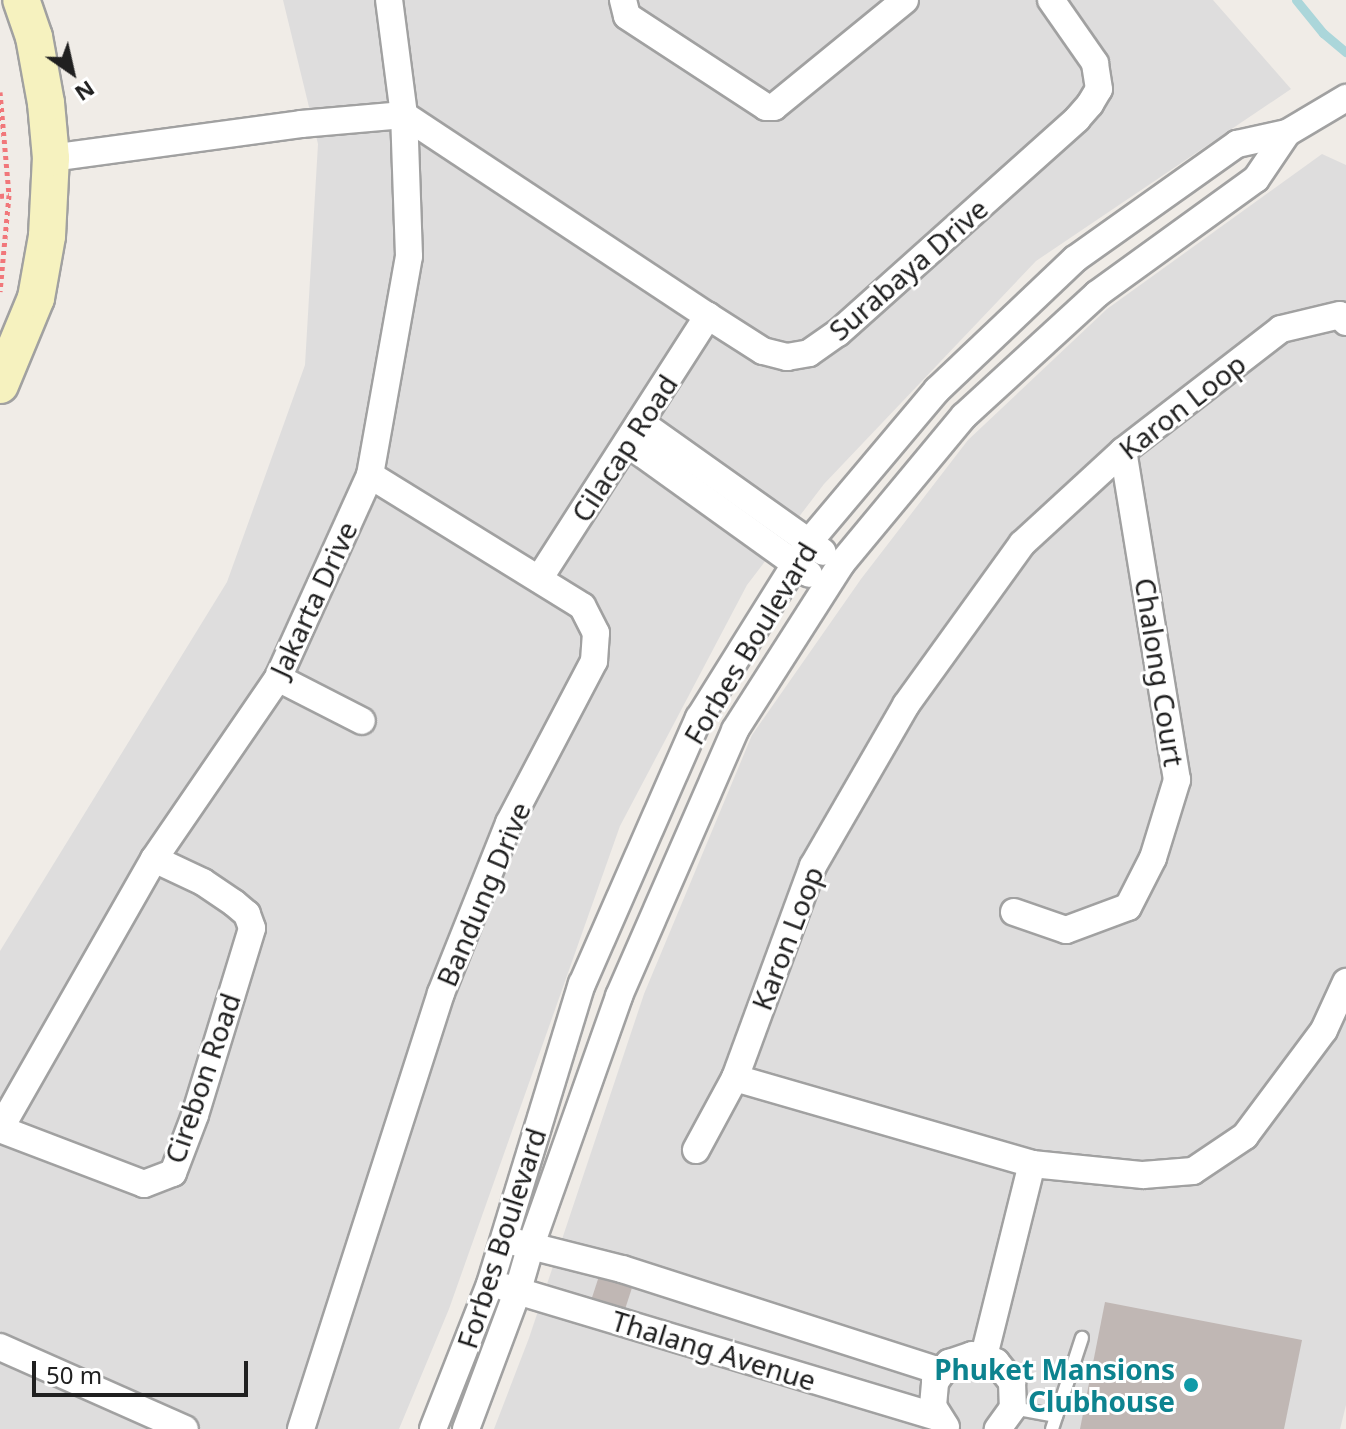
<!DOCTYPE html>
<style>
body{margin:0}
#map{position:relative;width:1346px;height:1429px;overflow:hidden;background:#f0ece7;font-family:"Noto Sans",sans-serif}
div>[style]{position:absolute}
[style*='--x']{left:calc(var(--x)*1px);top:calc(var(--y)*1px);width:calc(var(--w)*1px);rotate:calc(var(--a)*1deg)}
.residential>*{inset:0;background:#dedddd}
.stream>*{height:9px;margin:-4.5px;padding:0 4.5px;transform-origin:4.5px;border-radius:4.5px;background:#abd6da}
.building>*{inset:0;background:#c0b7b4;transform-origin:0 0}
.path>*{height:5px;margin-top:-2.5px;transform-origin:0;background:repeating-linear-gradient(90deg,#f1777a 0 4px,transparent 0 8px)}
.roads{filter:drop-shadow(2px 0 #a1a1a1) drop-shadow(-2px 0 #a1a1a1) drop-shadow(0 2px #a1a1a1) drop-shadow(0 -2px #a1a1a1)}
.service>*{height:12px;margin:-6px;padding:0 6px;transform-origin:6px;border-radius:6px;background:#fff}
.minor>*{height:26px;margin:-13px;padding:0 13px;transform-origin:13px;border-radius:13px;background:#fff}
.secondary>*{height:36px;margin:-18px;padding:0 18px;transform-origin:18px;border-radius:18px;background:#f6f2bf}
.dots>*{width:22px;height:22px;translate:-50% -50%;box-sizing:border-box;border:4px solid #fff;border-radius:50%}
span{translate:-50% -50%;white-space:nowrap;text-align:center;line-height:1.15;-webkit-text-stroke:6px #fff;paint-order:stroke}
.street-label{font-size:28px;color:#202020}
.culture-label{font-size:28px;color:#0d838f;font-weight:700}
.right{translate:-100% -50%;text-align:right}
.north{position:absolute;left:32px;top:32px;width:80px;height:80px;-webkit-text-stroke:6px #fff;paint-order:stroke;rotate:146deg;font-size:22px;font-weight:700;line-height:32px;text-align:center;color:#202020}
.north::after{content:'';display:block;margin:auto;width:28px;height:36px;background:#202020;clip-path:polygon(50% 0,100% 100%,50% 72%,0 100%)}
.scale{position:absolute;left:32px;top:1361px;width:216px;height:36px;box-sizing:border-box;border:4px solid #202020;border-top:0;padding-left:10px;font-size:24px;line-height:28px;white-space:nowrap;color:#202020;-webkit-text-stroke:6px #fff;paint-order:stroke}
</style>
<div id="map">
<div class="residential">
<i style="clip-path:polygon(283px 0,1213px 0,1291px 89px,1036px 261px,824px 484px,747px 585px,620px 826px,449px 1309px,399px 1429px,0 1429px,0 951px,227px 582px,305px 365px,318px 144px)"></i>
<i style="clip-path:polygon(1322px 154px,1346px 165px,1346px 1405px,1340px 1429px,494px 1429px,529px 1338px,644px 994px,752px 735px,861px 579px,968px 440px,1107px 309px)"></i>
</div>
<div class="stream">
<i style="--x:1296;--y:0;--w:43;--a:50.7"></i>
<i style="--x:1323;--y:33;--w:30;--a:40"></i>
</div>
<div class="building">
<i style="left:600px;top:1273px;width:35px;height:31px;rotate:18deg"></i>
<i style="clip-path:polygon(1105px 1302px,1302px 1340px,1284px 1429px,1080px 1429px)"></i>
</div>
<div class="path">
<i style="--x:0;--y:92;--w:103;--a:85"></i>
<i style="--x:9;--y:195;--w:97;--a:95.3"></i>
<i style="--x:0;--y:196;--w:9;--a:-6"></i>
</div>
<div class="roads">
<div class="service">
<i style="--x:1013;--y:1408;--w:44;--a:10.5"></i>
<i style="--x:1052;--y:1429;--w:96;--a:-71.8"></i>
</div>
<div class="minor">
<i style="--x:623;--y:0;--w:16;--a:76"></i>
<i style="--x:627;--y:16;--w:166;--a:33.2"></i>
<i style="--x:766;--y:107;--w:8;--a:0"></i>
<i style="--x:774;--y:107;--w:169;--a:-39.2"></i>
<i style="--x:51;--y:158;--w:252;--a:-7.7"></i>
<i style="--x:301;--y:124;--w:103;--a:-5"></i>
<i style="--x:404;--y:115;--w:364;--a:33.5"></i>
<i style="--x:708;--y:316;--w:65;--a:32.5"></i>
<i style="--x:763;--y:351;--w:25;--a:14"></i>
<i style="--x:787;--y:357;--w:22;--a:-10"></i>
<i style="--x:809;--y:353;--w:35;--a:-35"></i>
<i style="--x:838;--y:333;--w:321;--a:-41.8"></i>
<i style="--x:1077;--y:119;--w:20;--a:-49"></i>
<i style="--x:1090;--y:104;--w:17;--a:-59"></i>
<i style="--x:1099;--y:89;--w:26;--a:-99"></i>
<i style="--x:1095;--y:63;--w:77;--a:-124.9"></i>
<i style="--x:1346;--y:322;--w:9;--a:-131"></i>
<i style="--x:1340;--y:315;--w:61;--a:166.7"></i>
<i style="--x:1281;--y:329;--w:200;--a:142.3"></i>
<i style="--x:1123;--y:451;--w:137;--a:137.4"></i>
<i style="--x:1022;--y:544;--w:198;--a:125.8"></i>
<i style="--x:906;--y:705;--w:186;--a:120"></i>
<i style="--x:813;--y:866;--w:226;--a:110.2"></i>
<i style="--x:735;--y:1078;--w:309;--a:16.1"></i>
<i style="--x:1032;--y:1164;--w:112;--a:5.7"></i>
<i style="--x:1143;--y:1175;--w:50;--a:-4.6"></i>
<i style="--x:1193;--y:1171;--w:63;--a:-33.9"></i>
<i style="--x:1245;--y:1136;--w:132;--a:-53.3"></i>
<i style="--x:1324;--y:1030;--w:53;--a:-65.4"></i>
<i style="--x:640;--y:422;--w:224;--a:35.4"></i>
<i style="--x:627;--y:443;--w:224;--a:35.7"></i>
<i style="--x:539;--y:579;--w:313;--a:-57.3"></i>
<i style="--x:278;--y:678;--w:94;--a:27.1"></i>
<i style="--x:1014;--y:912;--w:55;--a:19.1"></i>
<i style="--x:1066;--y:930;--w:66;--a:-20.4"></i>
<i style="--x:1128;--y:907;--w:55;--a:-63"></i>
<i style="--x:1153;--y:858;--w:82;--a:-72.9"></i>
<i style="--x:1177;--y:780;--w:333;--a:-99.3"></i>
<i style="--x:0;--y:1129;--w:311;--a:-60.3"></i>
<i style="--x:154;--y:859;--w:219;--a:-55.6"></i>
<i style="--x:278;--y:678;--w:223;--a:-65.6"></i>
<i style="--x:370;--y:475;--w:222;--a:-79.9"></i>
<i style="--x:409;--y:256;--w:141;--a:-92"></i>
<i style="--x:404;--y:115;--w:116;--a:-97.4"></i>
<i style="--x:0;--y:1129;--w:154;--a:20.9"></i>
<i style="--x:144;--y:1184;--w:31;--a:-21"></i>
<i style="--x:173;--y:1173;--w:62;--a:-69.2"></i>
<i style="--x:195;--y:1115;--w:195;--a:-73"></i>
<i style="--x:252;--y:928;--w:15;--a:-110"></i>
<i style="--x:247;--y:914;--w:17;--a:-140"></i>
<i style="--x:234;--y:903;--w:37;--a:-146"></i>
<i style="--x:203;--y:882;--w:54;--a:-154.9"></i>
<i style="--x:696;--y:1150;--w:82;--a:-61.6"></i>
<i style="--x:515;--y:1242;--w:110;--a:14.2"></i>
<i style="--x:622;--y:1269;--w:334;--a:17.8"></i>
<i style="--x:504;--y:1287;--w:453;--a:16.7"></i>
<i style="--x:0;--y:1347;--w:202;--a:23.9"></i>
<i style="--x:984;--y:1356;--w:198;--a:-76"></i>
<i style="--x:946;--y:1427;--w:25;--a:-122"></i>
<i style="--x:933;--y:1406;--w:24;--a:-85"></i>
<i style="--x:935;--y:1382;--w:24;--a:-54"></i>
<i style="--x:949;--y:1363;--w:24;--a:-19"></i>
<i style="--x:972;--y:1355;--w:25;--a:16"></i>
<i style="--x:996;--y:1362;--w:26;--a:51"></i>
<i style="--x:1012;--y:1382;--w:26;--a:88"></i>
<i style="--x:1013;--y:1408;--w:26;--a:126"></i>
<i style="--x:301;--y:1429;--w:458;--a:-72.2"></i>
<i style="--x:441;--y:993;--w:183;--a:-68.2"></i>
<i style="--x:509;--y:823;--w:183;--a:-62.3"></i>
<i style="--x:594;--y:661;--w:28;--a:-86"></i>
<i style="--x:596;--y:633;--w:30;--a:-117"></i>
<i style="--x:582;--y:606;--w:249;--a:-148.3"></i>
<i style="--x:433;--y:1429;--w:156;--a:-68.5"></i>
<i style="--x:490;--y:1284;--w:314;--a:-73"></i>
<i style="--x:582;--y:984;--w:291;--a:-66.3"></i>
<i style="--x:699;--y:718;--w:208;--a:-58"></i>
<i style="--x:809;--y:542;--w:199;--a:-49.9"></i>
<i style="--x:937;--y:390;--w:190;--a:-43.5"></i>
<i style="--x:1075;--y:259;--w:199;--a:-35.4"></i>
<i style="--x:1237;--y:144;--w:51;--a:-12.4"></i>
<i style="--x:1287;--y:133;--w:69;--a:-30.7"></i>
<i style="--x:466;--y:1429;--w:148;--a:-69.5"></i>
<i style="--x:518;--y:1290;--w:47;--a:-73.9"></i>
<i style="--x:531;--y:1245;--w:264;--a:-70.5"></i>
<i style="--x:619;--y:996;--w:290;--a:-66.4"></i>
<i style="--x:735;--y:730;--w:197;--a:-57.4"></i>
<i style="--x:841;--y:564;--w:192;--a:-50.3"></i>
<i style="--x:964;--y:416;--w:180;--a:-42.5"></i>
<i style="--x:1097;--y:294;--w:196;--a:-35.9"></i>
<i style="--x:1256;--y:179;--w:55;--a:-56"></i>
</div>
<div class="secondary">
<i style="--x:0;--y:385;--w:94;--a:-67.5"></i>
<i style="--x:36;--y:298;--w:63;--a:-79.9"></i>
<i style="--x:47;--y:236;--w:78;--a:-87.1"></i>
<i style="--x:51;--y:158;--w:55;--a:-95.2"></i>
<i style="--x:46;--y:103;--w:67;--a:-100.3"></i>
<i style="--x:34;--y:37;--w:39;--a:-109"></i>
</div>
</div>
<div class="dots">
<i style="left:1191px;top:1385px;background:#0f9aa8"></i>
</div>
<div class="street-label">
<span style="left:908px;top:269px;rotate:-41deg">Surabaya Drive</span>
<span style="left:1182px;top:406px;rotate:-38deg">Karon Loop</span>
<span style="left:624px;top:448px;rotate:-57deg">Cilacap Road</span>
<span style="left:313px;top:599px;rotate:-65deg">Jakarta Drive</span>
<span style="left:750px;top:643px;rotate:-59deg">Forbes Boulevard</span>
<span style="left:1160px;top:672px;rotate:81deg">Chalong Court</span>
<span style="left:483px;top:894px;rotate:-67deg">Bandung Drive</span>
<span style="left:787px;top:938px;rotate:-69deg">Karon Loop</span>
<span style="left:202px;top:1078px;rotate:-71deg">Cirebon Road</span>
<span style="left:501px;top:1238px;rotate:-72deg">Forbes Boulevard</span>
<span style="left:714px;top:1350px;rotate:17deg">Thalang Avenue</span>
</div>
<div class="culture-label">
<span class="right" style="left:1175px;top:1385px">Phuket Mansions<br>Clubhouse</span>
</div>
<div class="north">N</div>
<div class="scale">50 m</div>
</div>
